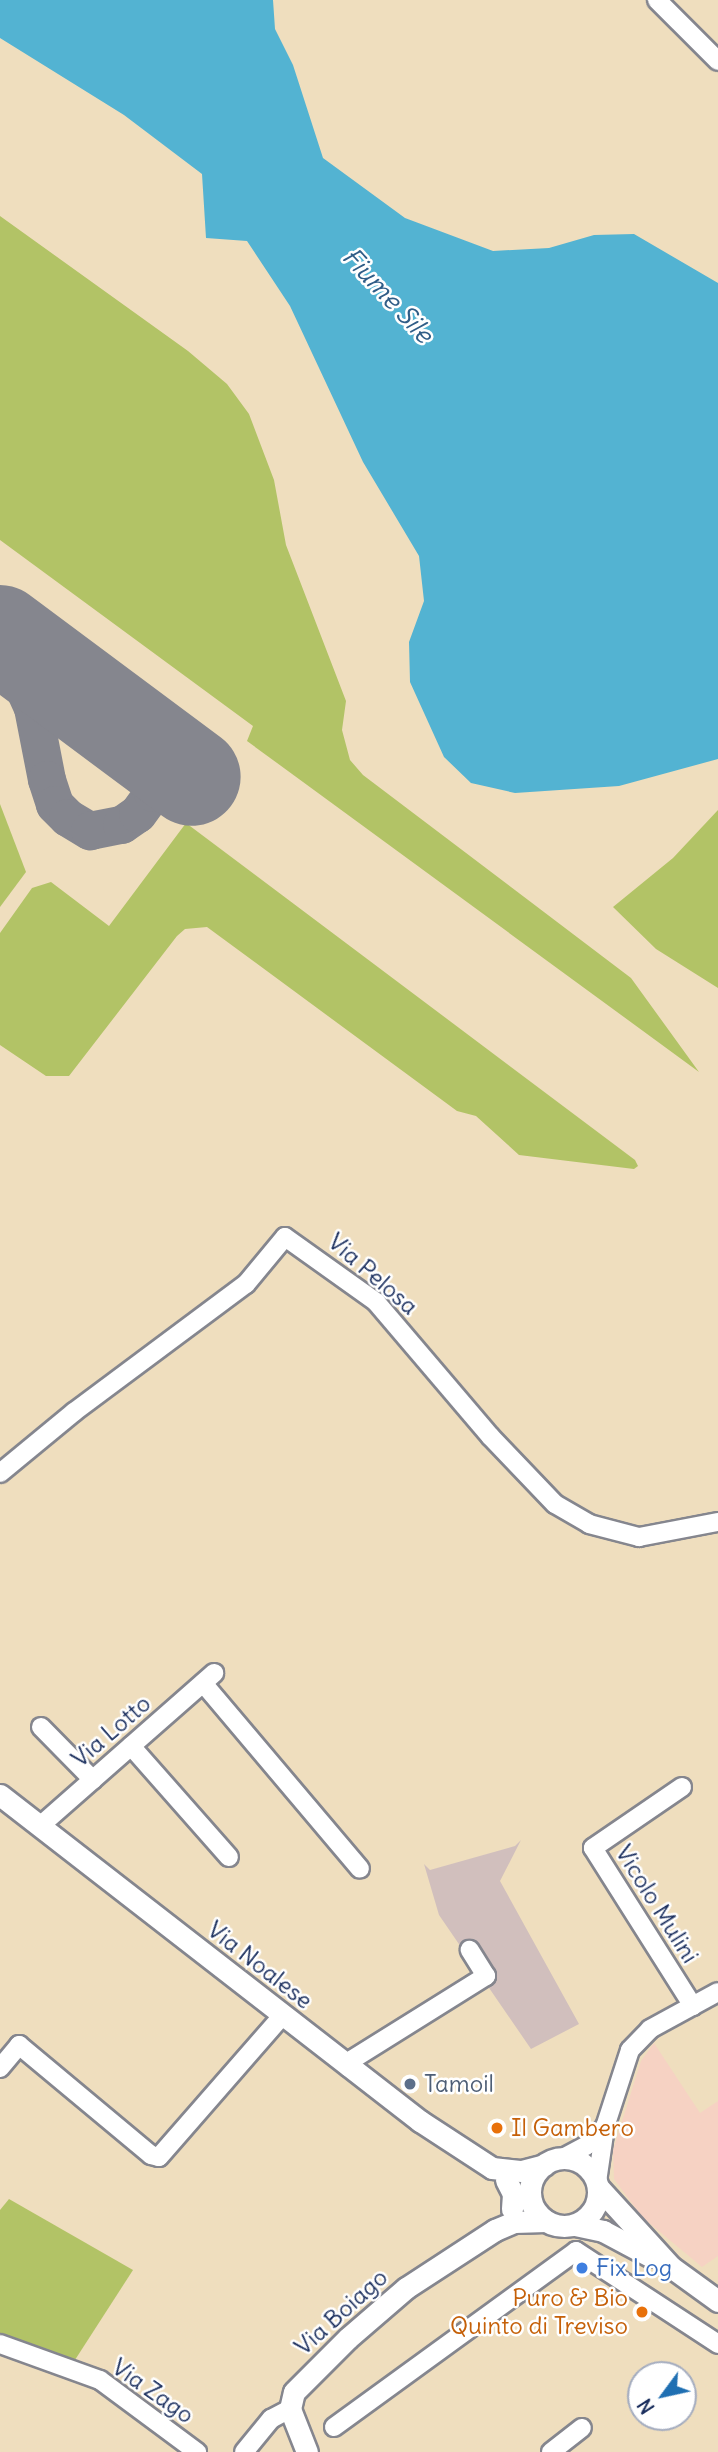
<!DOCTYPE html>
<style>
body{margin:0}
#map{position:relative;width:718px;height:2452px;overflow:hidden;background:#efdebe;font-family:Delius,sans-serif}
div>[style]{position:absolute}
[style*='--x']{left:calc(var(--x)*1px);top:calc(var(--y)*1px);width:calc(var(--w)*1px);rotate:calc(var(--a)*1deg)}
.built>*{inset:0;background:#f6d2c3}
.industrial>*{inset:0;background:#d1bfbd}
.green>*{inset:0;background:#b2c366}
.water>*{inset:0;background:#53b3d2}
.taxiway>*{height:38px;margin:-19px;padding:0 19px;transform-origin:19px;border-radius:19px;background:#85868e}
.runway>*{height:98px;margin:-49px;padding:0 49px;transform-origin:49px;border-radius:49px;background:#85868e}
.roads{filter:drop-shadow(2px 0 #85868e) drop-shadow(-2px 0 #85868e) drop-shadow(0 2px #85868e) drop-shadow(0 -2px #85868e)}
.minor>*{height:18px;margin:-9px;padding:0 9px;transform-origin:9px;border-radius:9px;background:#fff}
.major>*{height:21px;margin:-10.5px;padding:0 10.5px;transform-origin:10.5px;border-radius:10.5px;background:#fff}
.major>.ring{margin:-10.5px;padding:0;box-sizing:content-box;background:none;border:21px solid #fff;border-radius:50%}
.dots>*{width:19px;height:19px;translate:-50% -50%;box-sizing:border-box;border:4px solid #fff;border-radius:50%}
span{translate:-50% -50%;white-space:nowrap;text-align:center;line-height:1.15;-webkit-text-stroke:5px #fff;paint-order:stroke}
.street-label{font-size:24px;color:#1b2f5e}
.service-label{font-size:24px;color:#4e5e75}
.left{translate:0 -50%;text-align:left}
.food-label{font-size:24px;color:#c56008}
.right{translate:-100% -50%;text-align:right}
.shop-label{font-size:24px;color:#366cbe}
.water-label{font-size:26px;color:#2f5d87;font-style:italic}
.north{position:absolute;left:627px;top:2361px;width:70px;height:70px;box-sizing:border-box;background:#fff;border:2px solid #a4acbf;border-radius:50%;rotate:237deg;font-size:19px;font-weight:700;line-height:28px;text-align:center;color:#1b2f5e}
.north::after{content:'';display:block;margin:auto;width:24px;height:32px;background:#1f6fb2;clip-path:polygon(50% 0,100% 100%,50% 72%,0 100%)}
</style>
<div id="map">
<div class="built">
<i style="clip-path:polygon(654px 2043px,700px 2113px,718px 2101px,718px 2256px,702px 2267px,642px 2217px,614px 2179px,613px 2150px,641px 2061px)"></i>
</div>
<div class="industrial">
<i style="clip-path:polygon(521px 1840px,500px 1881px,579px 2024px,531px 2049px,439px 1915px,424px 1864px,430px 1870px,515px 1846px)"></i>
</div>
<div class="green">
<i style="clip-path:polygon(0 216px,188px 351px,227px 384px,249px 414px,274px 480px,286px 545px,346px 701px,342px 730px,350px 760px,363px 775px,631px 978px,699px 1072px,247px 741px,253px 726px,0 540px)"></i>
<i style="clip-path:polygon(0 804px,26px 872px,0 907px)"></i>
<i style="clip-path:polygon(718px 810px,718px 988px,656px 949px,613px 907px,673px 858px)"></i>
<i style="clip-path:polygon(186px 823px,635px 1160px,638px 1166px,634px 1169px,519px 1155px,476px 1116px,457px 1111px,207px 927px,185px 929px,177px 936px,69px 1076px,46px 1076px,0 1045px,0 933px,32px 888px,51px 882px,109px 926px)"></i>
<i style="clip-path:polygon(9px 2199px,133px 2270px,73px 2363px,0 2337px,0 2210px)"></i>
</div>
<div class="water">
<i style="clip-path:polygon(0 0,273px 0,275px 29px,293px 65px,323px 158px,405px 218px,493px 251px,549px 248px,594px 235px,634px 234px,718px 283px,718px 759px,619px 786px,515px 793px,471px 783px,444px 757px,410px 682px,409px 642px,424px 601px,419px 556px,363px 462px,290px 306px,247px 241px,206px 238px,202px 174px,124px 115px,0 38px)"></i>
</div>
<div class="taxiway">
<i style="--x:0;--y:649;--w:22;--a:51"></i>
<i style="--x:14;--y:666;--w:46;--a:65.7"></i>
<i style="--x:33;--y:708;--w:73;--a:79"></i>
<i style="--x:47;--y:780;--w:26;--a:72"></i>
<i style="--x:55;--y:805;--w:18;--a:45"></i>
<i style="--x:68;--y:818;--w:26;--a:31"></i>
<i style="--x:90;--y:831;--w:33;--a:-11"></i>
<i style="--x:122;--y:825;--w:19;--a:-35"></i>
<i style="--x:138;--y:814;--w:26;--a:-54"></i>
<i style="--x:153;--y:793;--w:38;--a:-93"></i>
<i style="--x:151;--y:755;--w:24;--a:-126"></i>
</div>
<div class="runway">
<i style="--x:0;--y:634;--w:239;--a:36.7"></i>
</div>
<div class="roads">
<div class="minor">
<i style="--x:657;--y:0;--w:86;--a:45"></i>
<i style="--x:0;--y:1473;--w:96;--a:-39.5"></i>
<i style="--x:74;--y:1412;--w:214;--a:-36.7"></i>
<i style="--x:246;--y:1284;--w:61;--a:-50.3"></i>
<i style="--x:285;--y:1237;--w:112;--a:35.5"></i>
<i style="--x:376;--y:1302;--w:176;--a:49.6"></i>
<i style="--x:490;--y:1436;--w:94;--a:46.3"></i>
<i style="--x:555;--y:1504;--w:39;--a:30"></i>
<i style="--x:589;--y:1524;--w:52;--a:14.6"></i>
<i style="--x:639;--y:1537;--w:80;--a:-10.8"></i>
<i style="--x:203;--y:1683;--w:243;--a:49.8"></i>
<i style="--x:41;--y:1727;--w:74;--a:45.5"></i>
<i style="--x:131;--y:1746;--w:148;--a:48.6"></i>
<i style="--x:682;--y:1787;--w:108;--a:145.6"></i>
<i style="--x:593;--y:1848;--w:187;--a:57.7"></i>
<i style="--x:40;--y:1826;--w:232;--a:-41.3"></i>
<i style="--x:348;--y:2067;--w:9;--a:-58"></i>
<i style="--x:353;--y:2059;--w:157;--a:-32"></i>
<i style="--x:486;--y:1976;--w:31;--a:-122"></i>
<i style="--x:0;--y:2068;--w:30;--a:-50"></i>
<i style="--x:19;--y:2045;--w:172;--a:39.8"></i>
<i style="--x:151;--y:2155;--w:8;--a:14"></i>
<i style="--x:159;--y:2157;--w:187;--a:-48.9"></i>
<i style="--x:563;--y:2158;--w:26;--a:-28"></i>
<i style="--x:586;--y:2146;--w:27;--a:-45"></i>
<i style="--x:597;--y:2182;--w:56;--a:-81.7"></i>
<i style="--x:605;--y:2127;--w:81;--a:-72"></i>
<i style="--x:630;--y:2050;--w:29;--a:-46"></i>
<i style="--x:650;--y:2029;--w:77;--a:-28.6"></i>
<i style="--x:0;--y:2344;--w:106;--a:19.8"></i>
<i style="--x:100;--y:2380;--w:121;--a:36.6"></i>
<i style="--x:334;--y:2427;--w:299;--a:-36"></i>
<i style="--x:576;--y:2251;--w:170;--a:33.2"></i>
<i style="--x:244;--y:2452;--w:43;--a:-50.7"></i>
<i style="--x:271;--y:2419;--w:21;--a:-28"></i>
<i style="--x:551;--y:2452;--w:39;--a:-38"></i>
</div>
<div class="major">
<i style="--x:0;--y:1795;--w:532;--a:37.82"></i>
<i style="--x:420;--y:2121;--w:86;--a:33.1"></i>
<i style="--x:492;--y:2168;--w:30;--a:6"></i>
<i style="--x:522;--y:2171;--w:23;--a:-15"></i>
<i class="ring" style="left:530px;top:2158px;width:47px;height:47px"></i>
<i style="--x:506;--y:2180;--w:16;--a:63"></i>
<i style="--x:513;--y:2194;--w:15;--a:94"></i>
<i style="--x:598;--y:2187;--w:108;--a:47.6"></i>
<i style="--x:671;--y:2267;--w:58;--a:35.9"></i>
<i style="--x:575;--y:2225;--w:29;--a:12"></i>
<i style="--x:603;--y:2231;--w:53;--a:28"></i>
<i style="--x:307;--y:2452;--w:46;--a:-111.6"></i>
<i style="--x:290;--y:2409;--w:17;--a:-77"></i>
<i style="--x:294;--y:2392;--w:76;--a:-45"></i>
<i style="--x:348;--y:2338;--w:77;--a:-40.8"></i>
<i style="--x:406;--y:2288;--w:106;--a:-33.1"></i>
<i style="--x:495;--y:2230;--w:21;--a:-23"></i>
<i style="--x:514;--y:2222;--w:32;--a:-2"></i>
</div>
</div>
<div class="dots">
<i style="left:410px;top:2084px;background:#5c6f8a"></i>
<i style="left:497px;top:2128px;background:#e8710a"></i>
<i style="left:582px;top:2268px;background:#3f7fe0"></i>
<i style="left:642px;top:2312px;background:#e8710a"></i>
</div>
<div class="street-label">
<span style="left:373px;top:1274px;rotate:41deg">Via Pelosa</span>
<span style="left:111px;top:1731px;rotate:-41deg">Via Lotto</span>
<span style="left:657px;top:1904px;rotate:58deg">Vicolo Mulini</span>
<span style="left:260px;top:1965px;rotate:38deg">Via Noalese</span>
<span style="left:341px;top:2312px;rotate:-42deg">Via Boiago</span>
<span style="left:153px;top:2391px;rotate:35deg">Via Zago</span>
</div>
<div class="service-label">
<span class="left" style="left:424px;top:2084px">Tamoil</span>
</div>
<div class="food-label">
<span class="left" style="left:511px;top:2128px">Il Gambero</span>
<span class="right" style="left:628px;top:2312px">Puro &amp; Bio<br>Quinto di Treviso</span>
</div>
<div class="shop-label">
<span class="left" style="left:596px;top:2268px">Fix Log</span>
</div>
<div class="water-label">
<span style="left:388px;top:295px;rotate:47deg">Fiume Sile</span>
</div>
<div class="north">N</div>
</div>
